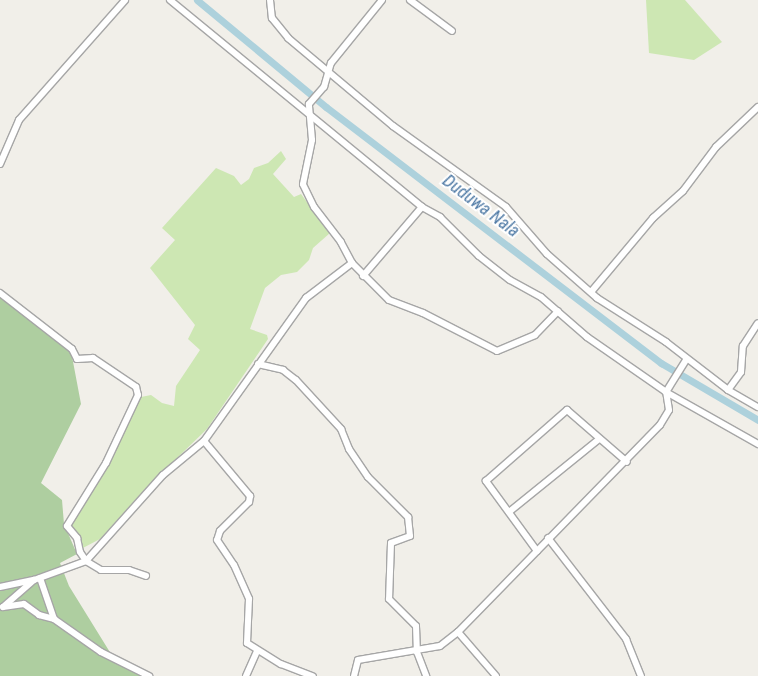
<!DOCTYPE html>
<style>
body{margin:0}
#map{position:relative;width:758px;height:676px;overflow:hidden;background:#f1efe9;font-family:"Roboto Condensed",sans-serif}
div>[style]{position:absolute}
[style*='--x']{left:calc(var(--x)*1px);top:calc(var(--y)*1px);width:calc(var(--w)*1px);rotate:calc(var(--a)*1deg)}
.grass>*{inset:0;background:#cde7b3}
.forest>*{inset:0;background:#aecea0}
.canal>*{height:7px;margin:-3.5px;padding:0 3.5px;transform-origin:3.5px;border-radius:3.5px;background:#add1dc}
.roads{filter:drop-shadow(1px 0 #a6a6a6) drop-shadow(-1px 0 #a6a6a6) drop-shadow(0 1px #a6a6a6) drop-shadow(0 -1px #a6a6a6)}
.street>*{height:6px;margin:-3px;padding:0 3px;transform-origin:3px;border-radius:3px;background:#fff}
span{translate:-50% -50%;white-space:nowrap;text-align:center;line-height:1.15;-webkit-text-stroke:4px #fff;paint-order:stroke}
.water-label{font-size:18px;color:#4f7aa5;font-style:italic}
</style>
<div id="map">
<div class="grass">
<i style="clip-path:polygon(646px 0,685px 0,722px 42px,694px 60px,649px 53px)"></i>
<i style="clip-path:polygon(281px 151px,286px 159px,273px 174px,294px 197px,301px 194px,330px 233px,313px 248px,309px 260px,297px 272px,281px 275px,265px 288px,250px 329px,267px 335px,268px 339px,207px 429px,146px 488px,100px 539px,81px 549px,71px 526px,102px 476px,141px 397px,151px 395px,162px 403px,174px 406px,176px 386px,200px 350px,188px 339px,195px 325px,150px 268px,175px 240px,162px 228px,216px 168px,234px 176px,241px 185px,249px 179px,254px 168px,268px 163px)"></i>
</div>
<div class="forest">
<i style="clip-path:polygon(0 296px,71px 351px,81px 404px,41px 483px,62px 500px,64px 524px,77px 554px,60px 563px,69px 586px,116px 662px,141px 676px,0 676px)"></i>
</div>
<div class="canal">
<i style="--x:197;--y:0;--w:168;--a:39.7"></i>
<i style="--x:326;--y:107;--w:422;--a:37.4"></i>
<i style="--x:661;--y:363;--w:113;--a:30.4"></i>
</div>
<div class="roads">
<div class="street">
<i style="--x:170;--y:0;--w:326;--a:39.4"></i>
<i style="--x:422;--y:207;--w:21;--a:29"></i>
<i style="--x:440;--y:217;--w:55;--a:45"></i>
<i style="--x:479;--y:256;--w:39;--a:38"></i>
<i style="--x:510;--y:280;--w:35;--a:29"></i>
<i style="--x:541;--y:297;--w:61;--a:41"></i>
<i style="--x:587;--y:337;--w:96;--a:34.8"></i>
<i style="--x:666;--y:392;--w:106;--a:29.5"></i>
<i style="--x:270;--y:0;--w:18;--a:84"></i>
<i style="--x:272;--y:18;--w:26;--a:51"></i>
<i style="--x:288;--y:38;--w:137;--a:40"></i>
<i style="--x:393;--y:126;--w:139;--a:35.6"></i>
<i style="--x:506;--y:207;--w:62;--a:48.9"></i>
<i style="--x:547;--y:254;--w:67;--a:41.3"></i>
<i style="--x:597;--y:298;--w:82;--a:32.5"></i>
<i style="--x:666;--y:342;--w:78;--a:37.7"></i>
<i style="--x:728;--y:390;--w:34;--a:30"></i>
<i style="--x:410;--y:0;--w:52;--a:36.4"></i>
<i style="--x:0;--y:164;--w:48;--a:-66.6"></i>
<i style="--x:19;--y:120;--w:160;--a:-48.5"></i>
<i style="--x:352;--y:263;--w:52;--a:45"></i>
<i style="--x:389;--y:300;--w:36;--a:21"></i>
<i style="--x:423;--y:313;--w:83;--a:27.2"></i>
<i style="--x:497;--y:351;--w:41;--a:-22.8"></i>
<i style="--x:535;--y:335;--w:33;--a:-46"></i>
<i style="--x:363;--y:276;--w:91;--a:-49.5"></i>
<i style="--x:591;--y:292;--w:97;--a:-50"></i>
<i style="--x:653;--y:218;--w:40;--a:-42"></i>
<i style="--x:683;--y:191;--w:55;--a:-53.1"></i>
<i style="--x:716;--y:147;--w:58;--a:-43.6"></i>
<i style="--x:0;--y:293;--w:91;--a:37.9"></i>
<i style="--x:72;--y:349;--w:11;--a:63"></i>
<i style="--x:77;--y:359;--w:16;--a:-4"></i>
<i style="--x:93;--y:358;--w:52;--a:34"></i>
<i style="--x:136;--y:387;--w:8;--a:76"></i>
<i style="--x:138;--y:395;--w:75;--a:115.2"></i>
<i style="--x:106;--y:463;--w:74;--a:121.8"></i>
<i style="--x:67;--y:526;--w:16;--a:50"></i>
<i style="--x:77;--y:538;--w:14;--a:78"></i>
<i style="--x:80;--y:552;--w:11;--a:56"></i>
<i style="--x:86;--y:561;--w:17;--a:31"></i>
<i style="--x:101;--y:570;--w:28;--a:0"></i>
<i style="--x:129;--y:570;--w:18;--a:19"></i>
<i style="--x:258;--y:364;--w:26;--a:13"></i>
<i style="--x:283;--y:370;--w:16;--a:38"></i>
<i style="--x:296;--y:380;--w:67;--a:47.4"></i>
<i style="--x:341;--y:429;--w:22;--a:68"></i>
<i style="--x:349;--y:449;--w:34;--a:56"></i>
<i style="--x:368;--y:477;--w:57;--a:45"></i>
<i style="--x:408;--y:517;--w:19;--a:84"></i>
<i style="--x:410;--y:536;--w:20;--a:160"></i>
<i style="--x:391;--y:543;--w:56;--a:92"></i>
<i style="--x:389;--y:599;--w:38;--a:45"></i>
<i style="--x:416;--y:626;--w:26;--a:88"></i>
<i style="--x:417;--y:652;--w:26;--a:69"></i>
<i style="--x:728;--y:390;--w:22;--a:-54"></i>
<i style="--x:741;--y:372;--w:26;--a:-86"></i>
<i style="--x:743;--y:346;--w:27;--a:-57"></i>
<i style="--x:204;--y:441;--w:72;--a:50.1"></i>
<i style="--x:250;--y:496;--w:6;--a:99"></i>
<i style="--x:249;--y:502;--w:41;--a:135"></i>
<i style="--x:220;--y:531;--w:9;--a:108"></i>
<i style="--x:217;--y:540;--w:30;--a:56"></i>
<i style="--x:234;--y:565;--w:37;--a:66"></i>
<i style="--x:249;--y:599;--w:44;--a:92.6"></i>
<i style="--x:247;--y:643;--w:40;--a:32"></i>
<i style="--x:281;--y:664;--w:34;--a:21"></i>
<i style="--x:509;--y:512;--w:116;--a:-39"></i>
<i style="--x:548;--y:538;--w:128;--a:52.3"></i>
<i style="--x:626;--y:639;--w:40;--a:68"></i>
<i style="--x:537;--y:551;--w:87;--a:-126.1"></i>
<i style="--x:486;--y:481;--w:108;--a:-41.2"></i>
<i style="--x:567;--y:410;--w:79;--a:40.9"></i>
<i style="--x:40;--y:578;--w:43;--a:71.1"></i>
<i style="--x:54;--y:619;--w:57;--a:35.1"></i>
<i style="--x:101;--y:652;--w:54;--a:26.6"></i>
<i style="--x:0;--y:587;--w:35;--a:-12"></i>
<i style="--x:34;--y:580;--w:55;--a:-20.1"></i>
<i style="--x:86;--y:561;--w:115;--a:-48.2"></i>
<i style="--x:163;--y:475;--w:53;--a:-39.7"></i>
<i style="--x:204;--y:441;--w:176;--a:-54.5"></i>
<i style="--x:306;--y:298;--w:58;--a:-37.3"></i>
<i style="--x:352;--y:263;--w:24;--a:-118"></i>
<i style="--x:341;--y:242;--w:44;--a:-127.6"></i>
<i style="--x:314;--y:207;--w:25;--a:-116"></i>
<i style="--x:303;--y:184;--w:45;--a:-78.4"></i>
<i style="--x:312;--y:140;--w:36;--a:-95"></i>
<i style="--x:309;--y:104;--w:23;--a:-49"></i>
<i style="--x:324;--y:87;--w:25;--a:-74"></i>
<i style="--x:331;--y:63;--w:81;--a:-51"></i>
<i style="--x:3;--y:607;--w:21;--a:-8"></i>
<i style="--x:24;--y:604;--w:19;--a:36"></i>
<i style="--x:39;--y:615;--w:16;--a:15"></i>
<i style="--x:3;--y:607;--w:41;--a:-41.1"></i>
<i style="--x:458;--y:632;--w:58;--a:49.2"></i>
<i style="--x:246;--y:676;--w:27;--a:-66"></i>
<i style="--x:354;--y:676;--w:16;--a:-76"></i>
<i style="--x:358;--y:660;--w:83;--a:-9.7"></i>
<i style="--x:440;--y:646;--w:23;--a:-38"></i>
<i style="--x:458;--y:632;--w:289;--a:-45.7"></i>
<i style="--x:660;--y:425;--w:17;--a:-59"></i>
<i style="--x:669;--y:410;--w:18;--a:-99"></i>
<i style="--x:666;--y:392;--w:39;--a:-58"></i>
</div>
</div>
<div class="water-label">
<span style="left:481px;top:206px;rotate:37deg">Duduwa Nala</span>
</div>
</div>
